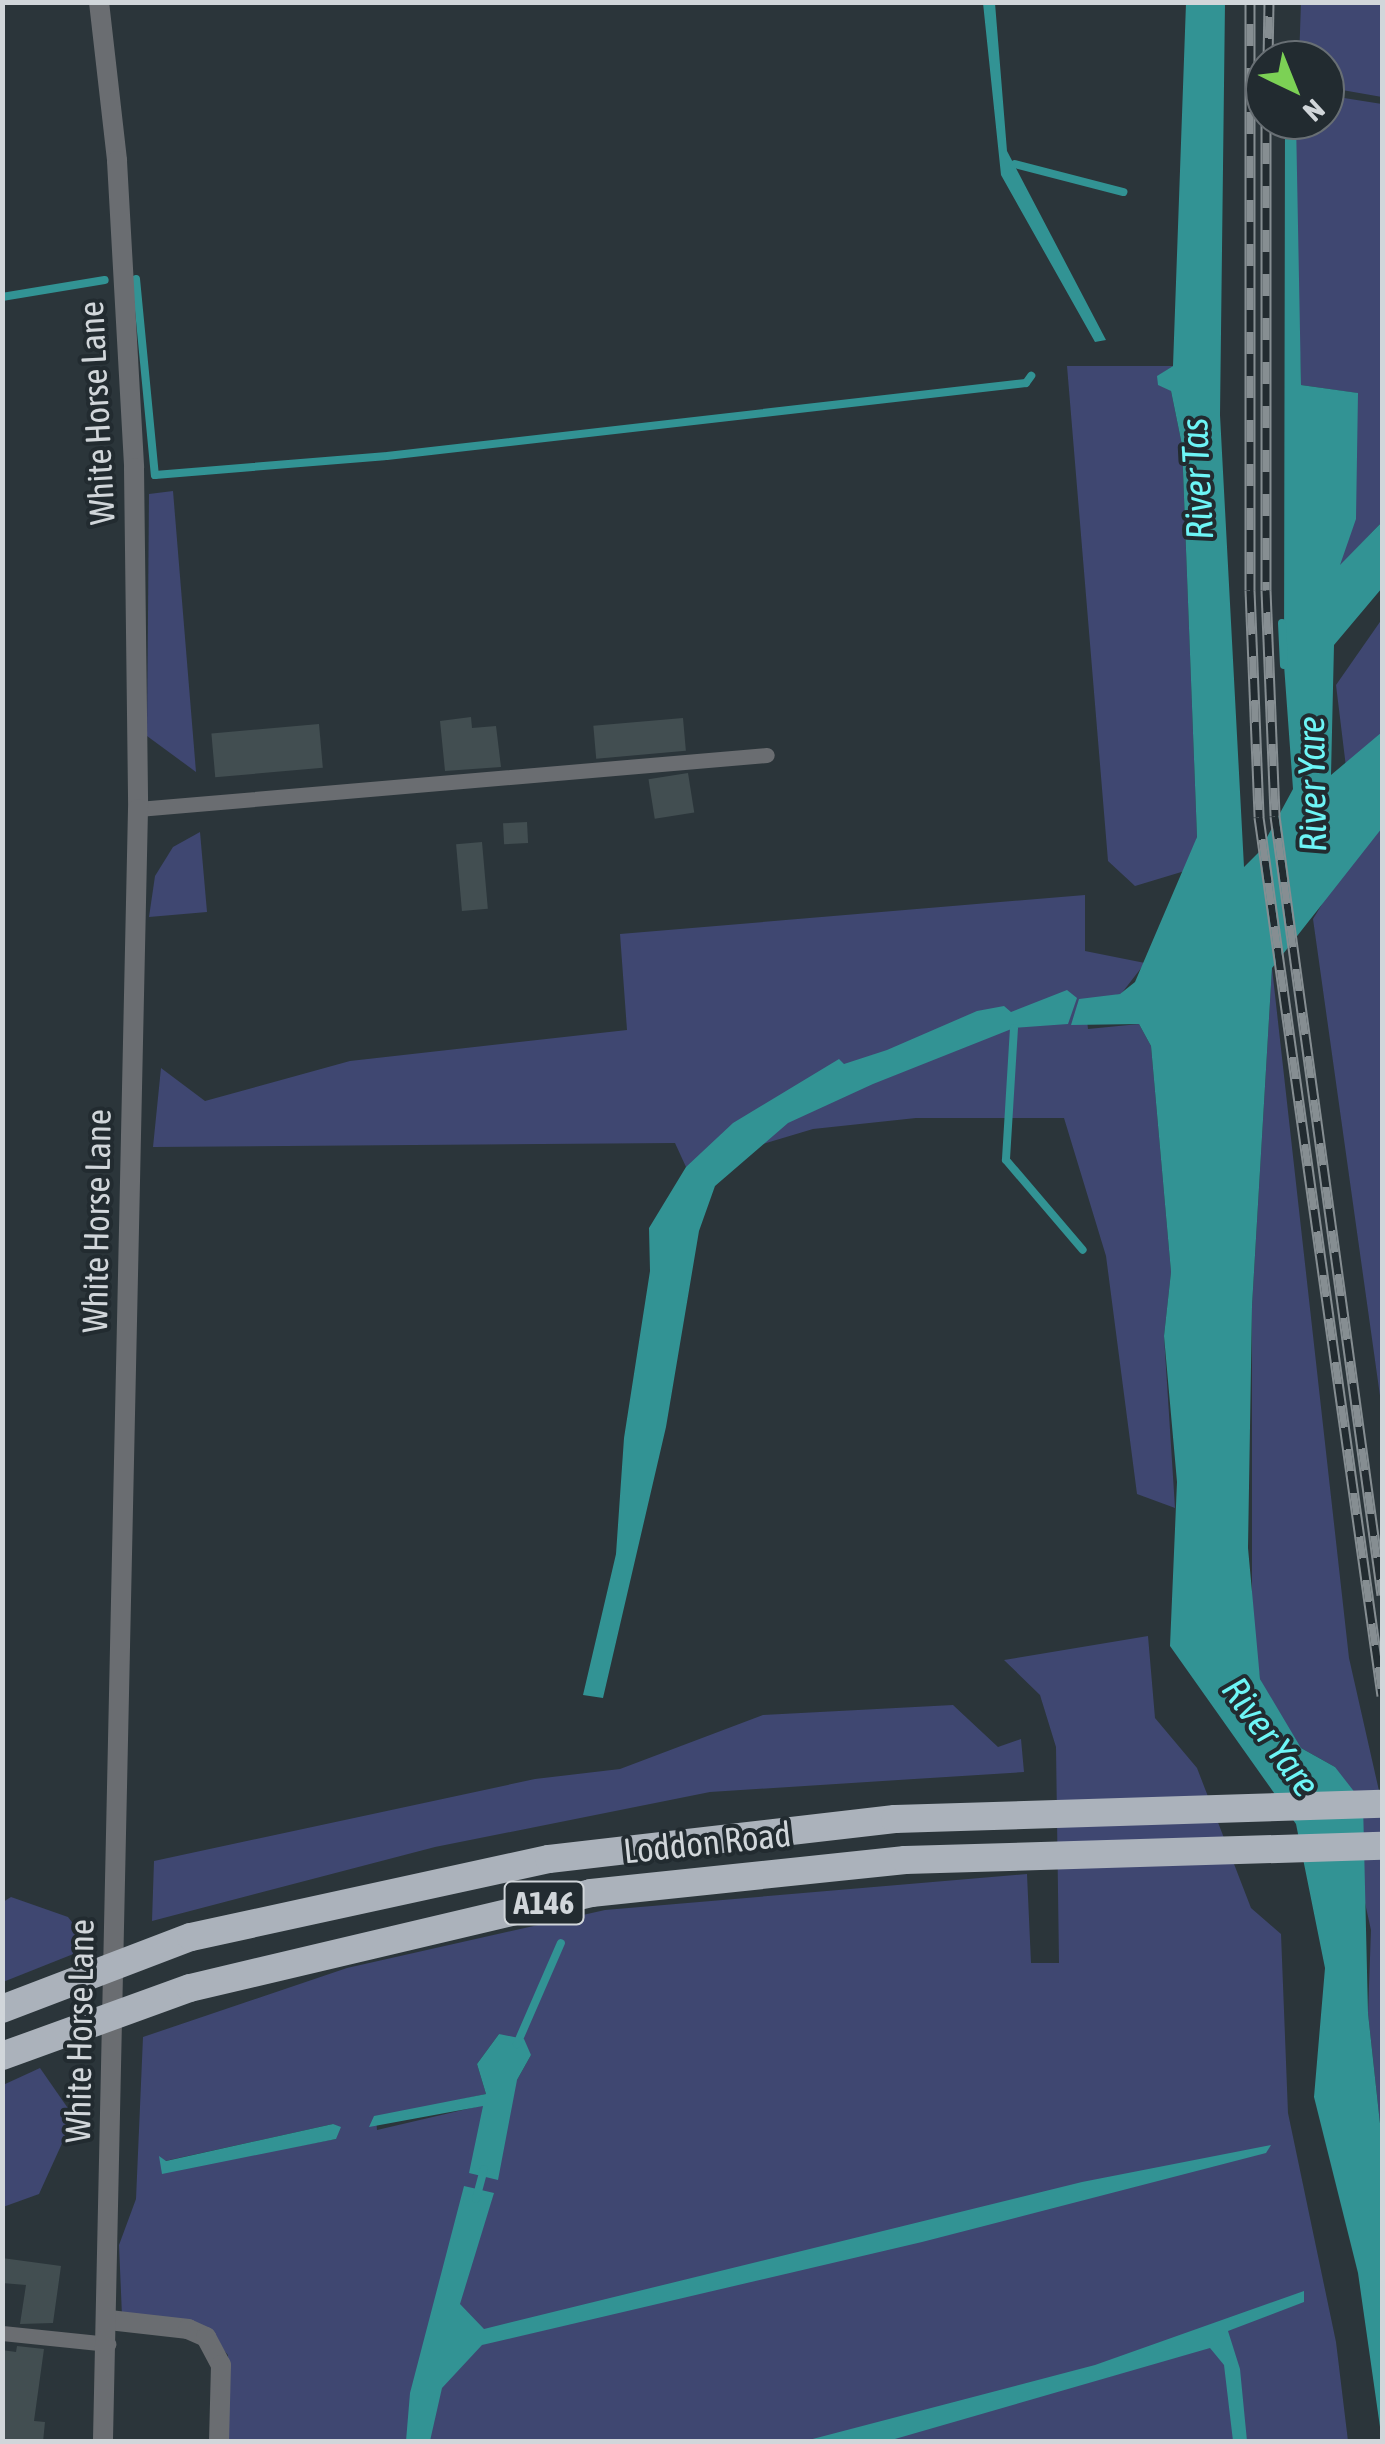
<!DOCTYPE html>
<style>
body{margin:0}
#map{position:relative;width:1385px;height:2444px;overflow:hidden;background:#2b353a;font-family:"Asap Condensed",sans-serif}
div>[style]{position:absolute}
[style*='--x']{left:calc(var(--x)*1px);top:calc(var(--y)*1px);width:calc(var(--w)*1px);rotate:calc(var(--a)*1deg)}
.green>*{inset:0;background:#3f4771}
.water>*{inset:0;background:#329394}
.stream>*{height:8px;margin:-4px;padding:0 4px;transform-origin:4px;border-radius:4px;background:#329394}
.building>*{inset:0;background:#424e51;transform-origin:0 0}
.service>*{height:15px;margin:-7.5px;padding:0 7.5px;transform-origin:7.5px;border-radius:7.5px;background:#6a6d71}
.minor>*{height:20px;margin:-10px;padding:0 10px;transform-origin:10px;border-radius:10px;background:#6a6d71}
.tertiary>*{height:20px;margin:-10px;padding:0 10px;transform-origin:10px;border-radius:10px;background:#6a6d71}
.trunk>*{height:28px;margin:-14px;padding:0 14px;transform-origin:14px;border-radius:14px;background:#abb2bb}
.rail>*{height:11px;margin-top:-5.5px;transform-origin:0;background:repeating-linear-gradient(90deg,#222b30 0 22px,#868e92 0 44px);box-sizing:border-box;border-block:2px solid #868e92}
span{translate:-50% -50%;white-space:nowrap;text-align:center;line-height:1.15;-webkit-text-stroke:8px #222b30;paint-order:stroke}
.shield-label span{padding:2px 8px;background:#222b30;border:2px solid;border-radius:8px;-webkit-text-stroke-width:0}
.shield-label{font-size:32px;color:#d1d6da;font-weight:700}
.street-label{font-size:35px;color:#d1d6da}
.water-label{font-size:38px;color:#6df5f6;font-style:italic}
.frame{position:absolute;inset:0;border:5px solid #d1d6da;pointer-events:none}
.north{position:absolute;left:1245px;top:40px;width:100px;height:100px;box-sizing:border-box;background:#222b30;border:2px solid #686f74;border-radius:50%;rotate:137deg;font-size:28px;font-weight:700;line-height:40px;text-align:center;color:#d1d6da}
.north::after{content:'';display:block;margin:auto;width:35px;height:45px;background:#7cd155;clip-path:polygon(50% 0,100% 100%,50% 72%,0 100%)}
</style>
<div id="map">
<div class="green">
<i style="clip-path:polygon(1301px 3px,1382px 3px,1382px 97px,1325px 87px,1325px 60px,1299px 60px)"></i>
<i style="clip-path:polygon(1325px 95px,1382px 104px,1382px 522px,1339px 567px,1357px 393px,1301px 385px,1295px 202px,1296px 120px,1325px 120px)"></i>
<i style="clip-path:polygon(1067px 366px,1173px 366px,1158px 376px,1171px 391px,1182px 445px,1197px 837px,1188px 870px,1135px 886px,1108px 861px)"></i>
<i style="clip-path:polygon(173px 491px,196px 772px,147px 736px,149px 494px)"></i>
<i style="clip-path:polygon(1382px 619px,1382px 1410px,1313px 919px,1347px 863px,1350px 800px,1336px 685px)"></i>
<i style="clip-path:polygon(200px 832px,207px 912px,149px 917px,155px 876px,173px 847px)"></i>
<i style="clip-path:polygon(1085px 895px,1085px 951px,1145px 963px,1121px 994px,1085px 1001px,1088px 1029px,1139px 1024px,1151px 1046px,1171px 1272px,1164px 1336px,1175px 1508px,1137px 1494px,1106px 1256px,1064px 1118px,916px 1118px,813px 1129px,686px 1167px,675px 1143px,153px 1147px,161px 1068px,205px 1101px,350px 1061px,627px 1030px,620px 934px)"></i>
<i style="clip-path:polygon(1272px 968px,1349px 1658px,1382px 1804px,1382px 2142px,1368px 2013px,1371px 1930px,1335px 1767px,1301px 1748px,1280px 1722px,1260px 1679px,1252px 1623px,1252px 1306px)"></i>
<i style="clip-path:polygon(evenodd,1148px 1636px,1155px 1718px,1197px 1768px,1251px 1908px,1281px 1934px,1288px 2113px,1336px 2342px,1348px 2441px,226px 2441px,228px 2355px,212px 2337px,122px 2316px,119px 2245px,136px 2199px,143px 2037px,347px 1968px,605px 1910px,1027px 1874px,1031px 1963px,1059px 1963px,1056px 1747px,1040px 1695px,1004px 1660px,1148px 1636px,499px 2034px,531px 2055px,517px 2080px,484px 2105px,377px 2130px,376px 2118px,486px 2094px,477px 2064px,499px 2034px,1148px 1636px,333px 2124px,336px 2139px,166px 2170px,165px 2161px,333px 2124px)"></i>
<i style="clip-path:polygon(953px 1705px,998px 1747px,1021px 1739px,1024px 1772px,710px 1792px,435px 1847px,152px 1921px,154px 1861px,535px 1779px,620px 1769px,763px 1715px)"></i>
<i style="clip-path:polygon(11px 1897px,68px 1917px,91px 1947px,3px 1982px,3px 1902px)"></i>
<i style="clip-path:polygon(40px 2068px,74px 2117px,39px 2194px,3px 2207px,3px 2085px)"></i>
</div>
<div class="water">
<i style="clip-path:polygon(983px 3px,995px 3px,1007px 151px,1106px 340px,1095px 342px,1001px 175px)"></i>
<i style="clip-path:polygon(1186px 3px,1225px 3px,1220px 415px,1244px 867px,1259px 852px,1293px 789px,1284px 665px,1285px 120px,1296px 120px,1301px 385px,1358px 393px,1356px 519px,1340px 565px,1382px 522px,1382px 588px,1334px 645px,1331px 775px,1382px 732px,1382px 828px,1272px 968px,1252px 1306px,1248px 1548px,1260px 1679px,1301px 1748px,1335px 1767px,1363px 1803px,1368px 2013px,1382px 2142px,1382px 2441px,1358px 2273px,1314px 2097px,1325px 1968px,1296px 1824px,1170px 1646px,1177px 1482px,1164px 1336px,1171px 1272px,1151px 1046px,1139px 1024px,1071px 1025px,1079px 999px,1120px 994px,1135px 982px,1197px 837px,1182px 445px,1171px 391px,1158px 385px,1157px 376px,1173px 366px)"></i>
<i style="clip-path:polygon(1067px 990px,1077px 998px,1068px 1024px,1014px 1028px,873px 1084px,788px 1123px,715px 1186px,699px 1231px,666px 1427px,603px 1698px,583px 1695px,616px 1554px,624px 1438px,650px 1271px,649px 1228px,686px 1167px,733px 1123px,839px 1059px,844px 1064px,887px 1050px,977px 1011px,1004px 1006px,1011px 1012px)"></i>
<i style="clip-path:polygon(499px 2034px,524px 2039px,531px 2055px,517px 2080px,498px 2180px,469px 2173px,483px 2106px,369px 2127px,374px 2116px,486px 2094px,477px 2064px)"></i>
<i style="clip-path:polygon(333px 2124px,341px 2127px,336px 2139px,162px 2174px,159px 2156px,166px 2161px)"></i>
<i style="clip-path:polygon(1271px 2145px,1266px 2153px,922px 2242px,482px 2345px,442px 2388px,430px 2441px,406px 2441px,410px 2393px,464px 2186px,494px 2193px,460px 2304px,484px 2329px,1082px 2182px)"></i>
<i style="clip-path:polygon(1304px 2291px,1304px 2302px,1228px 2331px,1240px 2369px,1247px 2441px,1233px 2441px,1224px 2365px,1210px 2348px,888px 2441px,805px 2441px,1095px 2365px)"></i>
</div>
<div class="stream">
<i style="--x:1015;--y:164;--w:112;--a:14.5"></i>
<i style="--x:136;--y:279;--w:197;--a:84.5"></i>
<i style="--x:155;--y:475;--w:230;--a:-4.7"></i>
<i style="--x:2;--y:297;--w:104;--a:-9.4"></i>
<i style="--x:387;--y:456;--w:643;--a:-6.52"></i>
<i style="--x:1026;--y:383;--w:9;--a:-54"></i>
<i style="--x:1282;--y:623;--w:42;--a:87.3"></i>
<i style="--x:1014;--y:1028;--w:132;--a:93.5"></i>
<i style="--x:1006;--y:1160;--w:118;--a:49.5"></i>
<i style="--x:517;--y:2044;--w:110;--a:-66.5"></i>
<i style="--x:476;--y:2199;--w:31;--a:-75"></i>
</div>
<div class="building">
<i style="clip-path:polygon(471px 717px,472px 728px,496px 726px,501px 767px,445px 771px,440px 721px)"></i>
<i style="left:683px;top:718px;width:33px;height:90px;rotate:85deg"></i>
<i style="left:319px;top:724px;width:44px;height:108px;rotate:85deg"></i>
<i style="left:688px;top:773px;width:40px;height:40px;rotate:81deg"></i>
<i style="left:527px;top:822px;width:21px;height:24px;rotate:87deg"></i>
<i style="left:482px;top:842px;width:67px;height:26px;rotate:85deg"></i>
<i style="clip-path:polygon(2px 2258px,61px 2266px,53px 2323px,20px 2324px,26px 2285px,2px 2283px)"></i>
<i style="clip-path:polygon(17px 2346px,44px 2349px,34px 2421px,45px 2422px,43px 2442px,3px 2442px,2px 2350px,16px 2352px)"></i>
</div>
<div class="service">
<i style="--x:138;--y:809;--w:631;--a:-4.91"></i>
<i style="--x:2;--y:2333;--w:107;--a:5.9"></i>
</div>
<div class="minor">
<i style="--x:109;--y:2320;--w:80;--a:6.5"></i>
<i style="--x:188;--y:2329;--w:20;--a:24"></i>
<i style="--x:206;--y:2337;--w:32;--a:62"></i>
<i style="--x:221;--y:2365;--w:77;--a:91.5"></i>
</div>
<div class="tertiary">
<i style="--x:99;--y:2;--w:160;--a:83.5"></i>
<i style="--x:117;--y:161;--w:307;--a:86.8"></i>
<i style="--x:134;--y:468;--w:341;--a:89.3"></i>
<i style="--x:138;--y:809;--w:1633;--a:91.23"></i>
</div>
<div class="trunk">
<i style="--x:2;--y:2009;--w:202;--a:-20.9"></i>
<i style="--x:191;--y:1937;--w:366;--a:-12.3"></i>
<i style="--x:549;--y:1859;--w:348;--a:-6.6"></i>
<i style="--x:895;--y:1819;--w:487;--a:-1.8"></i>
<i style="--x:2;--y:2056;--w:200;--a:-19.9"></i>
<i style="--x:190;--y:1988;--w:412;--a:-13.3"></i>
<i style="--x:591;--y:1893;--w:316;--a:-6"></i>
<i style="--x:905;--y:1860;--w:477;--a:-1.7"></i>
</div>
<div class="rail">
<i style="--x:1250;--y:2;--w:588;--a:90"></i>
<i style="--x:1250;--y:590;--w:227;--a:87.7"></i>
<i style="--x:1259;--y:817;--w:887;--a:82.03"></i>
<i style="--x:1268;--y:60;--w:58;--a:-89"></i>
<i style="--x:1266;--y:120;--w:470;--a:90"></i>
<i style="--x:1266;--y:590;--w:226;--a:87.7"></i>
<i style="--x:1275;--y:816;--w:786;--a:82.18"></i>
</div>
<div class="shield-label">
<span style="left:544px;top:1903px">A146</span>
</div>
<div class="street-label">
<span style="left:96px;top:413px;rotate:-93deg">White Horse Lane</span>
<span style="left:96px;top:1221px;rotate:-89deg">White Horse Lane</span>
<span style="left:707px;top:1842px;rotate:-6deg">Loddon Road</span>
<span style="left:79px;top:2031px;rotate:-89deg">White Horse Lane</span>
</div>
<div class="water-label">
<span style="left:1197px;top:479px;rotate:-93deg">River Tas</span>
<span style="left:1312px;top:784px;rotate:-91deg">River Yare</span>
<span style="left:1271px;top:1737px;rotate:54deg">River Yare</span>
</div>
<div class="frame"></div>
<div class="north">N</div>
</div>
